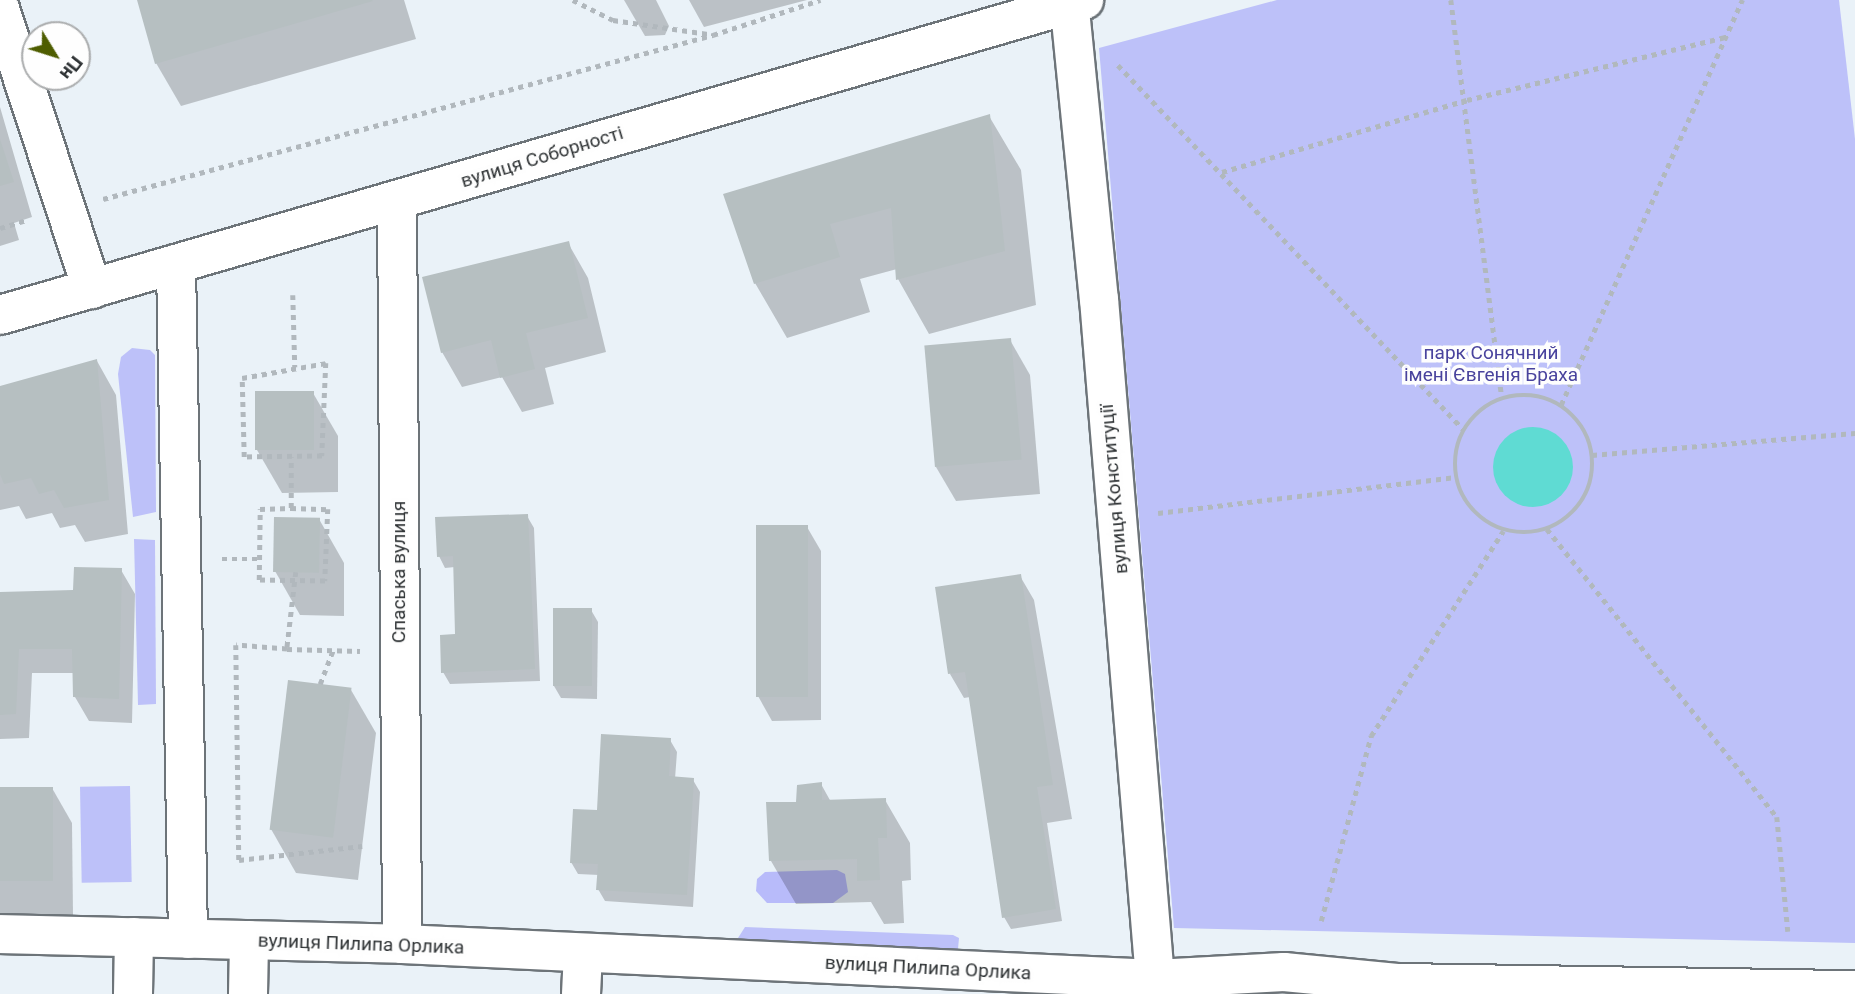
<!DOCTYPE html>
<meta charset="utf-8">
<style>
body{margin:0}
#map{position:relative;width:1855px;height:994px;overflow:hidden;background:#eaf2f8;font-family:Roboto,sans-serif}
div>[style]{position:absolute}
[style*='--x']{left:calc(var(--x)*1px);top:calc(var(--y)*1px);width:calc(var(--w)*1px);rotate:calc(var(--a)*1deg)}
.green>*{inset:0;background:#bdc1f9;transform-origin:0 0}
.forest>*{inset:0;background:#b8bbfa}
.water>*{inset:0;background:#5fdbd3}
.round{border-radius:50%}
.shadow>*{inset:0;background:#0003}
.building>*{inset:0;background:#b6bfc1;transform-origin:0 0}
.path>*{height:4.5px;margin-top:-2.25px;transform-origin:0;background:repeating-linear-gradient(90deg,#b1b8bd 0 5px,transparent 0 10px)}
.path>.ring{margin:-2.25px;padding:0;box-sizing:content-box;background:none;border:4.5px solid #b1b8bd;border-radius:50%}
.roads{filter:drop-shadow(2px 0 #6d7479) drop-shadow(-2px 0 #6d7479) drop-shadow(0 2px #6d7479) drop-shadow(0 -2px #6d7479)}
.minor>*{height:38px;margin:-19px;padding:0 19px;transform-origin:19px;border-radius:19px;background:#fff}
span{translate:-50% -50%;white-space:nowrap;text-align:center;line-height:1.15;-webkit-text-stroke:7px #fefefe;paint-order:stroke}
.street-label{font-size:19px;color:#2f3335}
.park-label{font-size:19px;color:#49439d}
.north{position:absolute;left:21px;top:21px;width:70px;height:70px;box-sizing:border-box;background:#fefefe;border:2px solid #abadae;border-radius:50%;rotate:128deg;font-size:19px;font-weight:700;line-height:28px;text-align:center;color:#2f3335}
.north::after{content:'';display:block;margin:auto;width:24px;height:32px;background:#4e5d00;clip-path:polygon(50% 0,100% 100%,50% 72%,0 100%)}
</style>
<div id="map">
<div class="green">
<i style="clip-path:polygon(1277px 0,1839px 0,1855px 139px,1855px 943px,1174px 928px,1099px 48px)"></i>
<i style="clip-path:polygon(132px 348px,150px 350px,155px 355px,156px 512px,133px 517px,118px 374px,121px 357px)"></i>
<i style="clip-path:polygon(134px 539px,155px 540px,156px 704px,138px 705px)"></i>
<i style="left:130px;top:786px;width:96px;height:50px;rotate:89deg"></i>
<i style="clip-path:polygon(745px 927px,953px 935px,959px 938px,958px 949px,952px 951px,743px 944px,738px 938px)"></i>
</div>
<div class="forest">
<i style="clip-path:polygon(837px 870px,845px 874px,848px 892px,833px 903px,767px 903px,756px 891px,757px 879px,765px 872px)"></i>
</div>
<div class="water">
<i class="round" style="left:1493px;top:427px;width:80px;height:80px"></i>
</div>
<div class="shadow">
<i style="clip-path:polygon(138px 0,404px 0,416px 39px,181px 106px,156px 63px)"></i>
<i style="clip-path:polygon(624px 0,656px 0,669px 26px,665px 35px,645px 36px)"></i>
<i style="clip-path:polygon(689px 0,807px 0,704px 27px)"></i>
<i style="clip-path:polygon(0 107px,32px 217px,14px 223px,19px 240px,0 246px)"></i>
<i style="clip-path:polygon(989px 116px,1021px 170px,1036px 305px,929px 334px,898px 279px,897px 269px,860px 279px,870px 312px,787px 338px,755px 283px,725px 195px)"></i>
<i style="clip-path:polygon(568px 243px,588px 278px,606px 352px,545px 368px,554px 404px,522px 412px,502px 377px,462px 387px,442px 352px)"></i>
<i style="clip-path:polygon(1010px 340px,1030px 375px,1040px 494px,956px 501px,936px 467px)"></i>
<i style="clip-path:polygon(97px 361px,116px 395px,128px 534px,85px 542px,75px 525px,60px 528px,52px 513px,26px 519px,19px 506px,0 510px,0 388px)"></i>
<i style="clip-path:polygon(313px 393px,338px 436px,338px 492px,282px 493px,257px 450px)"></i>
<i style="clip-path:polygon(527px 516px,534px 528px,540px 681px,450px 684px,443px 672px,457px 636px,455px 567px,445px 568px,439px 556px)"></i>
<i style="clip-path:polygon(319px 519px,344px 563px,344px 616px,300px 615px,275px 571px)"></i>
<i style="clip-path:polygon(807px 527px,821px 551px,821px 720px,772px 721px,758px 696px)"></i>
<i style="clip-path:polygon(121px 570px,135px 594px,132px 723px,89px 721px,75px 697px,74px 673px,32px 673px,29px 738px,0 739px,0 594px,75px 592px)"></i>
<i style="clip-path:polygon(1020px 576px,1034px 600px,1072px 819px,1047px 823px,1062px 921px,1011px 929px,1004px 917px,970px 697px,964px 698px,950px 674px)"></i>
<i style="clip-path:polygon(591px 610px,598px 622px,597px 699px,561px 698px,554px 686px)"></i>
<i style="clip-path:polygon(351px 690px,376px 733px,358px 880px,296px 873px,271px 829px)"></i>
<i style="clip-path:polygon(670px 740px,677px 752px,675px 779px,693px 780px,700px 792px,693px 907px,605px 901px,598px 889px,599px 875px,578px 874px,571px 862px,598px 812px)"></i>
<i style="clip-path:polygon(821px 784px,831px 802px,885px 800px,910px 843px,911px 880px,902px 881px,904px 923px,884px 924px,871px 902px,796px 904px,771px 861px,798px 804px)"></i>
<i style="clip-path:polygon(52px 788px,72px 823px,73px 915px,0 915px,0 789px)"></i>
</div>
<div class="building">
<i style="clip-path:polygon(137px 0,372px 0,373px 1px,155px 64px)"></i>
<i style="clip-path:polygon(990px 114px,1005px 251px,896px 280px,891px 208px,830px 224px,840px 257px,754px 284px,723px 194px)"></i>
<i style="clip-path:polygon(0 139px,14px 182px,0 186px)"></i>
<i style="clip-path:polygon(569px 241px,588px 318px,526px 333px,535px 369px,500px 378px,491px 340px,441px 353px,422px 277px)"></i>
<i style="left:1011px;top:338px;width:122px;height:87px;rotate:85deg"></i>
<i style="clip-path:polygon(97px 359px,109px 500px,64px 508px,54px 490px,39px 494px,31px 478px,4px 484px,0 474px,0 386px)"></i>
<i style="left:255px;top:391px;width:59px;height:59px"></i>
<i style="clip-path:polygon(528px 514px,535px 669px,441px 673px,440px 635px,455px 634px,453px 556px,437px 557px,435px 517px)"></i>
<i style="left:274px;top:517px;width:46px;height:55px;rotate:1deg"></i>
<i style="left:808px;top:525px;width:172px;height:52px;rotate:90deg"></i>
<i style="clip-path:polygon(74px 567px,122px 568px,119px 699px,73px 697px,72px 649px,19px 649px,16px 714px,0 715px,0 592px,73px 590px)"></i>
<i style="clip-path:polygon(1021px 574px,1053px 785px,1037px 787px,1056px 909px,1002px 918px,965px 672px,948px 674px,935px 587px)"></i>
<i style="left:553px;top:608px;width:39px;height:78px"></i>
<i style="left:288px;top:680px;width:64px;height:151px;rotate:7deg"></i>
<i style="clip-path:polygon(601px 734px,671px 738px,669px 776px,694px 778px,687px 895px,596px 890px,598px 864px,570px 863px,573px 809px,597px 810px)"></i>
<i style="clip-path:polygon(822px 782px,822px 800px,886px 798px,887px 838px,878px 838px,880px 880px,857px 881px,857px 859px,769px 861px,766px 802px,796px 802px,797px 785px)"></i>
<i style="left:0;top:787px;width:53px;height:94px"></i>
</div>
<div class="path">
<i style="--x:573;--y:0;--w:45;--a:26.6"></i>
<i style="--x:613;--y:20;--w:96;--a:8.4"></i>
<i style="--x:1451;--y:0;--w:401;--a:82.7"></i>
<i style="--x:1118;--y:65;--w:503;--a:46.53"></i>
<i style="--x:1222;--y:172;--w:255;--a:-16.4"></i>
<i style="--x:1467;--y:100;--w:266;--a:-13.7"></i>
<i style="--x:103;--y:199;--w:632;--a:-15.05"></i>
<i style="--x:713;--y:35;--w:113;--a:-18.1"></i>
<i style="--x:0;--y:228;--w:28;--a:-17"></i>
<i style="--x:293;--y:295;--w:72;--a:88.4"></i>
<i style="--x:326;--y:363;--w:93;--a:92.5"></i>
<i style="--x:322;--y:456;--w:78;--a:179.3"></i>
<i style="--x:244;--y:457;--w:79;--a:-91.5"></i>
<i style="--x:242;--y:378;--w:85;--a:-10.1"></i>
<i class="ring" style="left:1455px;top:395px;width:133.5px;height:133.5px"></i>
<i style="--x:1561;--y:405;--w:444;--a:-65.9"></i>
<i style="--x:1592;--y:455;--w:264;--a:-4.8"></i>
<i style="--x:291;--y:508;--w:37;--a:2"></i>
<i style="--x:328;--y:509;--w:72;--a:92.4"></i>
<i style="--x:325;--y:581;--w:66;--a:-179.1"></i>
<i style="--x:259;--y:580;--w:71;--a:-89.2"></i>
<i style="--x:260;--y:509;--w:31;--a:-2"></i>
<i style="--x:291;--y:508;--w:51;--a:-90"></i>
<i style="--x:1158;--y:513;--w:300;--a:-6.9"></i>
<i style="--x:1547;--y:529;--w:369;--a:51.4"></i>
<i style="--x:1777;--y:817;--w:115;--a:84.5"></i>
<i style="--x:222;--y:559;--w:37;--a:0"></i>
<i style="--x:296;--y:572;--w:78;--a:96.7"></i>
<i style="--x:287;--y:649;--w:51;--a:-175.5"></i>
<i style="--x:236;--y:645;--w:215;--a:89.2"></i>
<i style="--x:239;--y:860;--w:124;--a:-6.5"></i>
<i style="--x:287;--y:649;--w:73;--a:1.6"></i>
<i style="--x:320;--y:684;--w:36;--a:-69"></i>
<i style="--x:1321;--y:921;--w:192;--a:-74.9"></i>
<i style="--x:1371;--y:736;--w:244;--a:-57.2"></i>
</div>
<div class="roads">
<div class="minor">
<i style="--x:1069;--y:0;--w:301;--a:84.3"></i>
<i style="--x:1099;--y:299;--w:682;--a:85.29"></i>
<i style="--x:1155;--y:979;--w:16;--a:112"></i>
<i style="--x:0;--y:9;--w:295;--a:71.8"></i>
<i style="--x:397;--y:200;--w:744;--a:89.61"></i>
<i style="--x:176;--y:264;--w:675;--a:88.98"></i>
<i style="--x:0;--y:315;--w:1129;--a:-16.2"></i>
<i style="--x:0;--y:934;--w:402;--a:1.4"></i>
<i style="--x:402;--y:944;--w:754;--a:2.66"></i>
<i style="--x:1155;--y:979;--w:129;--a:-3.1"></i>
<i style="--x:1284;--y:972;--w:116;--a:5.5"></i>
<i style="--x:1399;--y:983;--w:456;--a:0.9"></i>
<i style="--x:133;--y:994;--w:57;--a:-89"></i>
<i style="--x:248;--y:994;--w:54;--a:-88.9"></i>
<i style="--x:581;--y:994;--w:41;--a:-87.2"></i>
</div>
</div>
<div class="street-label">
<span style="left:542px;top:157px;rotate:-17deg">вулиця Соборності</span>
<span style="left:1114px;top:489px;rotate:-95deg">вулиця Конституції</span>
<span style="left:399px;top:572px;rotate:-90deg">Спаська вулиця</span>
<span style="left:361px;top:944px;rotate:2deg">вулиця Пилипа Орлика</span>
<span style="left:928px;top:968px;rotate:3deg">вулиця Пилипа Орлика</span>
</div>
<div class="park-label">
<span style="left:1491px;top:364px">парк Сонячний<br>імені Євгенія Браха</span>
</div>
<div class="north">Пн</div>
</div>
